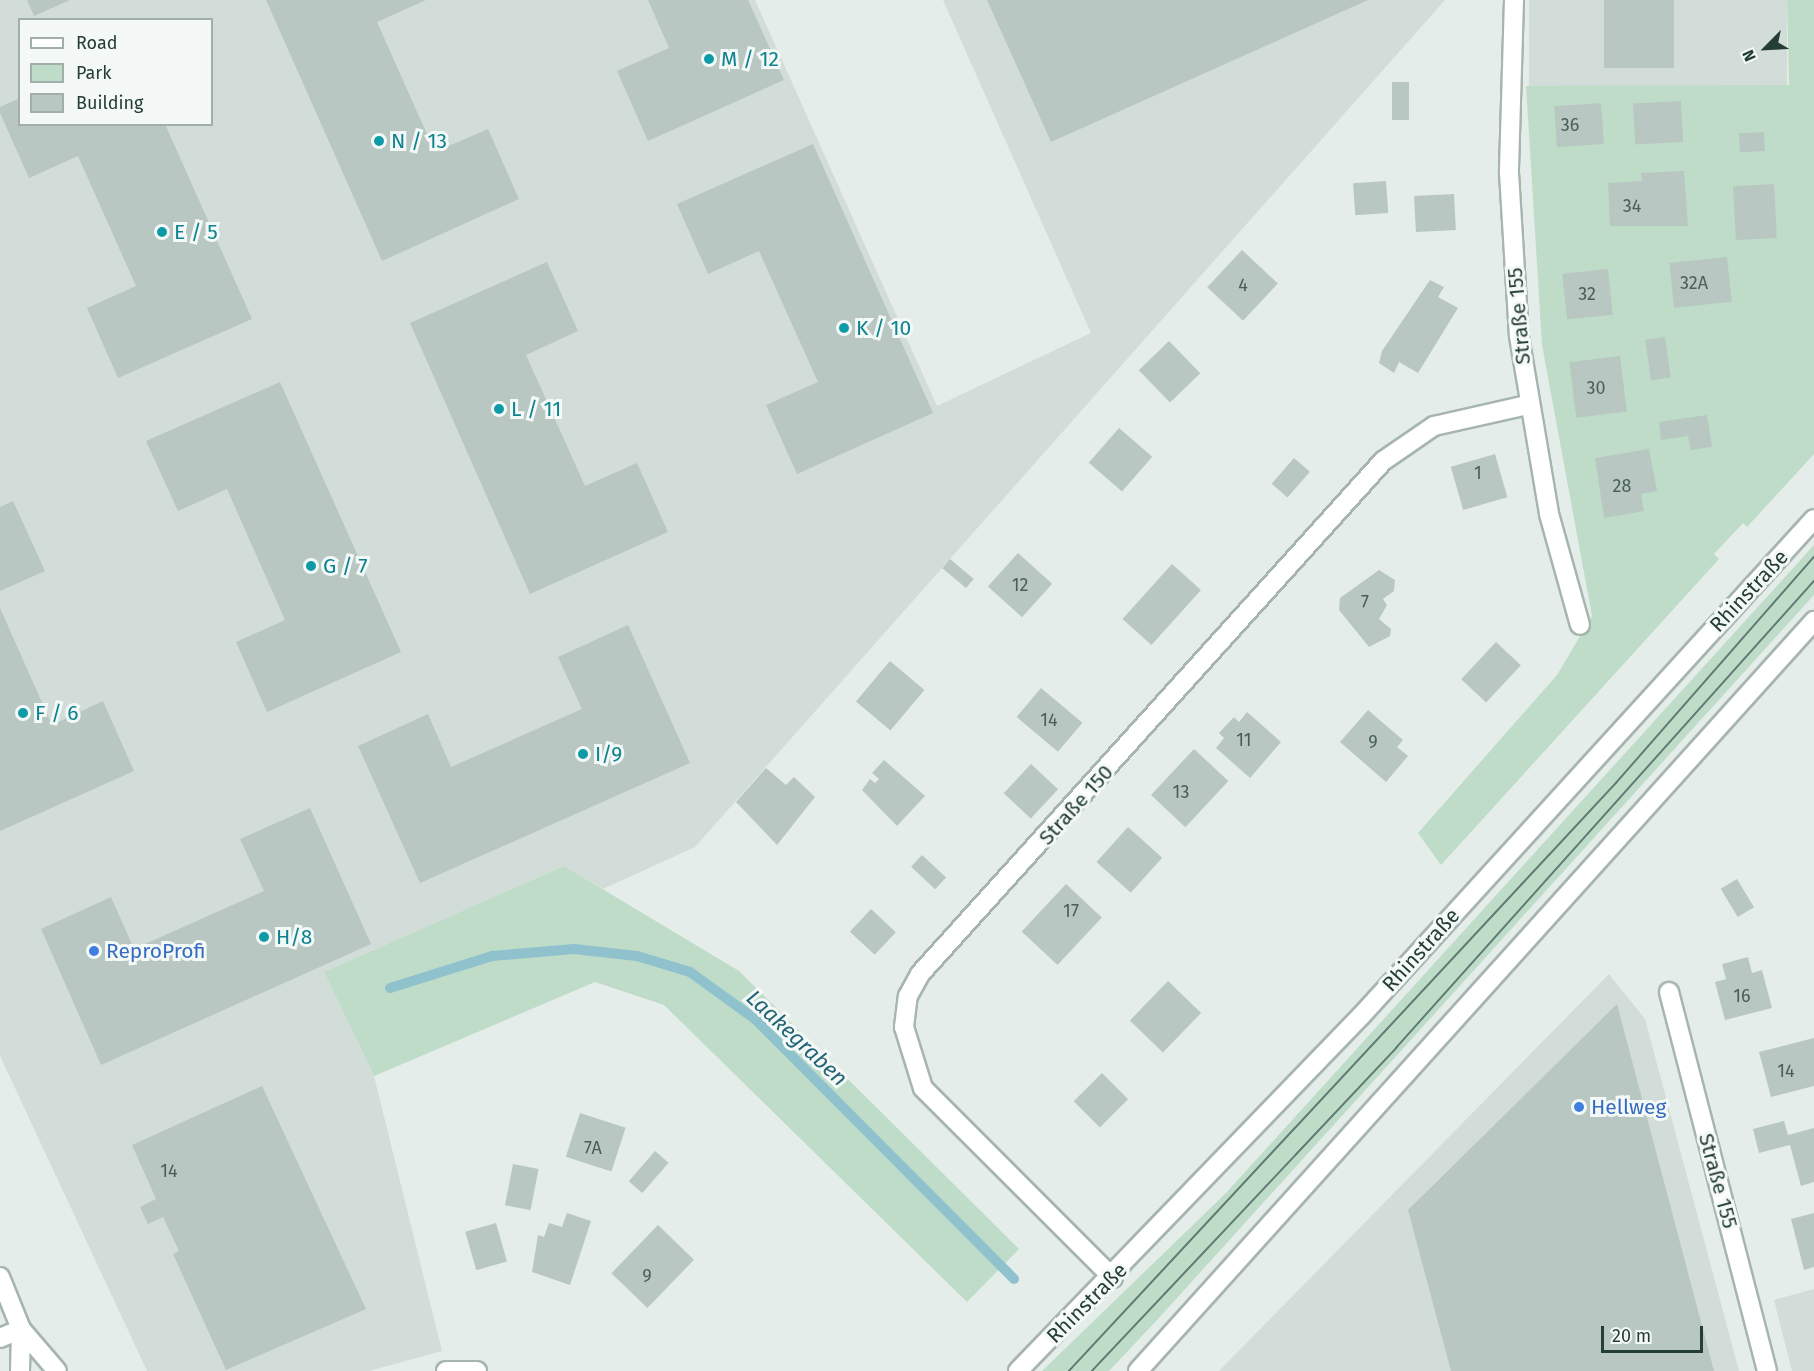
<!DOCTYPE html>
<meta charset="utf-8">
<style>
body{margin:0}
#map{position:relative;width:1814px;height:1371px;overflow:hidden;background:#e4ede9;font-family:"Fira Sans",sans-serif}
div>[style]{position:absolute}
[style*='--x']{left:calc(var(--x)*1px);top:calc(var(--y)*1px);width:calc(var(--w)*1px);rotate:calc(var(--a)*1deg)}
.built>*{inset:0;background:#d2dcd8;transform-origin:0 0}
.green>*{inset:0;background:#bedcc8}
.stream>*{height:10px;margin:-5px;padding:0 5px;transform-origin:5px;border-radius:5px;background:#90c2ce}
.building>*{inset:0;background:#b9c7c2;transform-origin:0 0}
.roads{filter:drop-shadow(2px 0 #a7b5b0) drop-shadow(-2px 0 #a7b5b0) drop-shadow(0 2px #a7b5b0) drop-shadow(0 -2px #a7b5b0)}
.lane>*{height:18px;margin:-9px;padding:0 9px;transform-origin:9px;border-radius:9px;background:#fff}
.street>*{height:18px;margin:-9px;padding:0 9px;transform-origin:9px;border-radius:9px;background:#fff}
.secondary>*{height:18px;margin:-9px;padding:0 9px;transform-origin:9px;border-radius:9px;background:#fff}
.tram>*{height:1.5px;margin:-0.75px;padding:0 0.75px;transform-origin:0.75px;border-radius:0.75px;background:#5f7973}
.dots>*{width:16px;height:16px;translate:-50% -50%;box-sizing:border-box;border:3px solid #f4f9f7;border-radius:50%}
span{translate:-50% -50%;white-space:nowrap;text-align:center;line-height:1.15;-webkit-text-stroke:6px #f4f9f7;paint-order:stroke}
.number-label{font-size:18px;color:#49605a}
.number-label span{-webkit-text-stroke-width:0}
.culture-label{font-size:21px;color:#0d838f}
.left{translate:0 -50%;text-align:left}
.street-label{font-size:21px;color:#243d37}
.shop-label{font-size:21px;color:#366cbe}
.water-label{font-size:22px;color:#226576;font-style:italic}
.legend{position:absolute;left:18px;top:18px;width:195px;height:108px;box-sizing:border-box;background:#f4f9f7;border:2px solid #a1aeaa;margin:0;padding:8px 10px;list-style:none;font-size:18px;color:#243d37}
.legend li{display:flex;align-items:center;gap:12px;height:30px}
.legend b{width:30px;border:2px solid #a1aeaa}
.north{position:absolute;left:1736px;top:18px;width:60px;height:60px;-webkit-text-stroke:4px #f4f9f7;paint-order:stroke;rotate:246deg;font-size:16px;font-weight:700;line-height:24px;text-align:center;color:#243d37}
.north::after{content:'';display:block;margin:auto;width:21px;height:27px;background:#243d37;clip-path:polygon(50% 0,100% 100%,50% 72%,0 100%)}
.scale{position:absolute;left:1601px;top:1326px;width:102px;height:27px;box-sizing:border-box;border:3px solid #243d37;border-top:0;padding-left:8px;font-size:18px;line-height:21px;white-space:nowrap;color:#243d37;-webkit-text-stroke:4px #f4f9f7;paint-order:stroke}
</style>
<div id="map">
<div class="built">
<i style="clip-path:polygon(evenodd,0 0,755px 0,937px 406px,1091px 333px,943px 0,1445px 0,695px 847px,603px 889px,564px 866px,324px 972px,374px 1076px,442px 1351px,369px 1371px,147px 1371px,0 1056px,0 0,20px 20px,212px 20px,212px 124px,20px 124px,20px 20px)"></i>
<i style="left:1529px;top:0;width:258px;height:86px"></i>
<i style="clip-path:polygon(1609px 974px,1645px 1019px,1739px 1371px,1219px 1371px)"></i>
<i style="clip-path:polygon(1814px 1289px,1814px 1371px,1792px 1371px,1774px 1300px)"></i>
</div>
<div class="green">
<i style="clip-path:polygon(1787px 0,1814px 0,1814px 454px,1747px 527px,1743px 523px,1714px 554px,1719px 559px,1441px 865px,1418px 833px,1557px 675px,1592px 616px,1542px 345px,1526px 86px,1789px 85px)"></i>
<i style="clip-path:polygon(1814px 545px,1814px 595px,1157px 1320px,1109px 1371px,1042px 1371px,1225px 1194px)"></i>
<i style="clip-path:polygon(564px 866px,739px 971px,1019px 1249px,967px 1302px,664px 1005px,595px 982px,374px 1076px,324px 972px)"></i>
</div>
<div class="stream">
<i style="--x:390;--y:988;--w:107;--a:-17.4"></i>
<i style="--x:492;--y:956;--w:82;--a:-4.9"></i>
<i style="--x:574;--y:949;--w:63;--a:6.3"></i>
<i style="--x:637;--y:956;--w:55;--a:16.8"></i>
<i style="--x:690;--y:972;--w:80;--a:35.9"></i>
<i style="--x:755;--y:1019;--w:367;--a:45.1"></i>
</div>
<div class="building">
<i style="clip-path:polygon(27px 0,70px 0,34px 16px)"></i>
<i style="clip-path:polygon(266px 0,426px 0,377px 22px,435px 152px,488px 129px,519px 199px,382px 261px)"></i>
<i style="clip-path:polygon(648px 0,748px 0,784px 80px,648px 141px,617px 71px,669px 48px)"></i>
<i style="clip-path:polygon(987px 0,1368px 0,1051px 142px)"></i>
<i style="left:1604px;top:0;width:70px;height:68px"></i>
<i style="left:1392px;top:82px;width:17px;height:38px"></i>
<i style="clip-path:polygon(20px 98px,20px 124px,165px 124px,252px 319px,118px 378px,87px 308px,136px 286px,78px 156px,29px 178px,0 113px,0 107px)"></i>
<i style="left:1681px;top:101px;width:41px;height:48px;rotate:87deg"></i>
<i style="left:1601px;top:103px;width:41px;height:47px;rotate:86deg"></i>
<i style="left:1764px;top:132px;width:19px;height:25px;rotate:87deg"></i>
<i style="clip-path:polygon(813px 144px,933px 413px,797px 474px,766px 405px,818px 382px,759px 251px,708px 274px,677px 204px)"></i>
<i style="clip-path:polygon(1684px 171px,1688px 226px,1610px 226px,1608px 183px,1642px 181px,1641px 173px)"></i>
<i style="left:1386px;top:181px;width:32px;height:33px;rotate:86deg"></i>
<i style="left:1774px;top:184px;width:54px;height:41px;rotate:87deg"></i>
<i style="left:1454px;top:194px;width:36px;height:40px;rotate:87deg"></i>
<i style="left:1242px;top:250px;width:49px;height:51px;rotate:43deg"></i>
<i style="left:1727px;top:257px;width:45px;height:58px;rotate:84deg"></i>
<i style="clip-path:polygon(547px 262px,578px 331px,526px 355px,585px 486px,637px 463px,668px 532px,530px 594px,410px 323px)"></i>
<i style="left:1608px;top:269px;width:46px;height:46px;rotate:84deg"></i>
<i style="clip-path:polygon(1430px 280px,1444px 287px,1438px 297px,1458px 308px,1418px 373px,1399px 362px,1394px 373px,1379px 363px,1382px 351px)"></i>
<i style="left:1665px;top:337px;width:41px;height:20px;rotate:82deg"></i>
<i style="left:1169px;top:341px;width:45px;height:42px;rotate:46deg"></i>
<i style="left:1620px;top:356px;width:56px;height:51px;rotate:83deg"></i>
<i style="clip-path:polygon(280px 382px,401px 652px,267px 712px,236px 642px,285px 620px,227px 489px,178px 511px,146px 441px)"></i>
<i style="clip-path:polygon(1707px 415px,1712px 447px,1691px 450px,1688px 436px,1661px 440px,1659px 422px)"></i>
<i style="left:1119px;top:428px;width:44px;height:46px;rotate:41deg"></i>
<i style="clip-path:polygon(1649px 449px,1657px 491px,1641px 494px,1644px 511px,1604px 518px,1595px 458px)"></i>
<i style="left:1495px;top:454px;width:45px;height:46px;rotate:74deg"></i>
<i style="left:1294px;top:458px;width:21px;height:34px;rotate:41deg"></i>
<i style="clip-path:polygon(13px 501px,45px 571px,0 591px,0 507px)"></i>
<i style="left:1018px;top:553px;width:46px;height:45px;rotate:42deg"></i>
<i style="left:950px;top:559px;width:31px;height:12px;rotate:40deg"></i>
<i style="left:1172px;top:564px;width:39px;height:74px;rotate:42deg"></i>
<i style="clip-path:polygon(1379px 570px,1395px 580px,1394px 591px,1383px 599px,1387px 605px,1379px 619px,1391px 629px,1390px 636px,1369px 647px,1339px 610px,1340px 598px)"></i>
<i style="clip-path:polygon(0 608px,52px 725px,103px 701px,134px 771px,0 831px)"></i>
<i style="clip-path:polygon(628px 625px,690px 763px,420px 883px,358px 746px,428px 714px,451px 767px,582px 709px,558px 657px)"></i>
<i style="left:1496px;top:642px;width:34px;height:51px;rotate:43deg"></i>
<i style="left:890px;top:661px;width:45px;height:53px;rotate:40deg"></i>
<i style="left:1041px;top:688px;width:54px;height:38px;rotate:40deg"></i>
<i style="clip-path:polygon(1368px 710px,1403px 740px,1397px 747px,1408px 756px,1386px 782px,1340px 742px)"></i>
<i style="clip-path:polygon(1247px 712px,1281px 742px,1250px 778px,1216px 748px,1224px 738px,1219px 733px,1234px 717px,1239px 722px)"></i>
<i style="left:1194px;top:749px;width:47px;height:63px;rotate:43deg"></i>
<i style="clip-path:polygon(884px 760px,925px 796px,897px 826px,862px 790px,870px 779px,875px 783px,879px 779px,872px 773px)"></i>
<i style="left:1031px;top:764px;width:37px;height:40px;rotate:43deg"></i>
<i style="clip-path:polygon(766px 768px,786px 785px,794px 777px,815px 797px,777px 845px,736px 802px)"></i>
<i style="clip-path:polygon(310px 808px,371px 944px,101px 1065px,41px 929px,111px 897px,134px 949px,264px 891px,240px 839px)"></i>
<i style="left:1128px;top:827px;width:46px;height:47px;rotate:42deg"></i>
<i style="left:922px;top:855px;width:33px;height:16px;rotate:43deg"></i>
<i style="left:1737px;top:879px;width:33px;height:19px;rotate:59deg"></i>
<i style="left:1066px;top:884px;width:49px;height:65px;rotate:43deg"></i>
<i style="left:871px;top:909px;width:34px;height:31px;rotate:43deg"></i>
<i style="clip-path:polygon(1748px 957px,1752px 973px,1762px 970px,1772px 1008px,1725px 1020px,1715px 982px,1726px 979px,1722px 964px)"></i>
<i style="left:1168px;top:981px;width:46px;height:55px;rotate:44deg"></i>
<i style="clip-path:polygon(1617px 1004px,1714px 1371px,1451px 1371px,1408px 1210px)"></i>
<i style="clip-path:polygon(1814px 1038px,1814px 1086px,1771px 1097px,1759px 1052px)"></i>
<i style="left:1102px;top:1073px;width:37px;height:40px;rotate:45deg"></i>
<i style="clip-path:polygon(262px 1086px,366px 1309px,226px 1370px,173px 1254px,179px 1251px,163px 1217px,148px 1224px,140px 1207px,156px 1199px,132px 1145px)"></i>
<i style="left:580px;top:1113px;width:48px;height:46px;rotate:18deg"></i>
<i style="clip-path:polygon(1784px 1121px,1788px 1135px,1814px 1128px,1814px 1182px,1801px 1186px,1790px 1145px,1759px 1153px,1753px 1129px)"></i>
<i style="left:655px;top:1151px;width:18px;height:40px;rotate:41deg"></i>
<i style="left:513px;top:1164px;width:26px;height:42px;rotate:11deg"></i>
<i style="clip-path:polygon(567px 1213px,591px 1221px,570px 1285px,532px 1272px,538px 1235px,544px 1237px,549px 1223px,562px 1227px)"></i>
<i style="clip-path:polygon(1814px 1213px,1814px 1267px,1804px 1270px,1791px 1219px)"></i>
<i style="left:496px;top:1223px;width:40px;height:32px;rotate:74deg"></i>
<i style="left:658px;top:1225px;width:50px;height:67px;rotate:44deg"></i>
</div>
<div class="roads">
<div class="lane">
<i style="--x:1669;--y:992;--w:391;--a:75.5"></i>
</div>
<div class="street">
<i style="--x:1514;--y:0;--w:173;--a:91.7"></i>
<i style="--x:1509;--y:173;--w:163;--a:86.5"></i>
<i style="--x:1519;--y:336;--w:181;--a:80.4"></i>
<i style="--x:1549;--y:514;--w:115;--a:74.4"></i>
<i style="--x:1113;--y:1278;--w:269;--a:-135"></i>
<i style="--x:923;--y:1088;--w:64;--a:-107.3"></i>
<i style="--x:904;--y:1027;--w:31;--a:-83"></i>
<i style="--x:908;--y:996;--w:25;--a:-61"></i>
<i style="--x:920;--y:974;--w:691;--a:-47.93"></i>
<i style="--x:1383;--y:461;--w:62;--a:-34.5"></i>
<i style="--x:1434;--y:426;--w:95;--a:-12.7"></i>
<i style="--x:0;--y:1338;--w:23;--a:-23"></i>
<i style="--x:446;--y:1371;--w:31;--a:0"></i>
</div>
<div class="secondary">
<i style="--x:0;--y:1277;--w:56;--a:68"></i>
<i style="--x:21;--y:1329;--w:55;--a:49.4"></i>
<i style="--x:20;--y:1371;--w:42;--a:-88.6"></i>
<i style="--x:1018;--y:1371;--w:494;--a:-46"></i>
<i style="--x:1361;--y:1016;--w:672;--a:-47.65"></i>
<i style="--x:1138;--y:1371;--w:1010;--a:-47.97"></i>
</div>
</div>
<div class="tram">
<i style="--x:1069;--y:1371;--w:803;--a:-47.07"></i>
<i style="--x:1616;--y:783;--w:300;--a:-48.8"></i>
<i style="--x:1092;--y:1371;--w:444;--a:-46.7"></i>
<i style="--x:1396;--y:1048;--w:627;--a:-48.17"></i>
</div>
<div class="dots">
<i style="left:709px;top:59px;background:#0f9aa8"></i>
<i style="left:379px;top:141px;background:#0f9aa8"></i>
<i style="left:162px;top:232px;background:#0f9aa8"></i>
<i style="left:844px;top:328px;background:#0f9aa8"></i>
<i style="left:499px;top:409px;background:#0f9aa8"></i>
<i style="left:311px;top:566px;background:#0f9aa8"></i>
<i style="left:23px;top:713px;background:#0f9aa8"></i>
<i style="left:583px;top:754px;background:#0f9aa8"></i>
<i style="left:264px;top:937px;background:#0f9aa8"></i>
<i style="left:94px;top:951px;background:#3f7fe0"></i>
<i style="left:1579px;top:1107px;background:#3f7fe0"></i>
</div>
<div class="number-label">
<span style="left:1570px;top:125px">36</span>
<span style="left:1632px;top:206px">34</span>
<span style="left:1694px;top:283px">32A</span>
<span style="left:1243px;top:285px">4</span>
<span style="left:1587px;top:294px">32</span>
<span style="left:1596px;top:388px">30</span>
<span style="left:1478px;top:473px">1</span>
<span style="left:1622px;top:486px">28</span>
<span style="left:1020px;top:585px">12</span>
<span style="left:1365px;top:602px">7</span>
<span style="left:1049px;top:720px">14</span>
<span style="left:1244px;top:740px">11</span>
<span style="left:1373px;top:742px">9</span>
<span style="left:1181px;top:792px">13</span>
<span style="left:1071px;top:911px">17</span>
<span style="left:1742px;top:996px">16</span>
<span style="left:1786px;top:1071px">14</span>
<span style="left:593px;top:1148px">7A</span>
<span style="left:169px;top:1171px">14</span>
<span style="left:647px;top:1276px">9</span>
</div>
<div class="culture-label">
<span class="left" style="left:721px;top:59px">M / 12</span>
<span class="left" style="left:391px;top:141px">N / 13</span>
<span class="left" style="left:174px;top:232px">E / 5</span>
<span class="left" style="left:856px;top:328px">K / 10</span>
<span class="left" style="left:511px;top:409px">L / 11</span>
<span class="left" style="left:323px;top:566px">G / 7</span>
<span class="left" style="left:35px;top:713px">F / 6</span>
<span class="left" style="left:595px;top:754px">I/9</span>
<span class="left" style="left:276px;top:937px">H/8</span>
</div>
<div class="street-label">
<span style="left:1519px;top:316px;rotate:-95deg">Straße 155</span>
<span style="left:1749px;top:591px;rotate:-47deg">Rhinstraße</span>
<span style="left:1076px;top:805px;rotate:-48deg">Straße 150</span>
<span style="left:1421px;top:950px;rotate:-48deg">Rhinstraße</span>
<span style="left:1718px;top:1181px;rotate:75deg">Straße 155</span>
<span style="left:1087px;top:1303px;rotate:-45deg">Rhinstraße</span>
</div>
<div class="shop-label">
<span class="left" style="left:106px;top:951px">ReproProfi</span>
<span class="left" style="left:1591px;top:1107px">Hellweg</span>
</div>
<div class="water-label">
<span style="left:797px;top:1038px;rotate:43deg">Laakegraben</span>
</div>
<ul class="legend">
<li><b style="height:8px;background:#fff"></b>Road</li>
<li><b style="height:16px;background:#bedcc8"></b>Park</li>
<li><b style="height:16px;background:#b9c7c2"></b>Building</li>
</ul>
<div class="north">N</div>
<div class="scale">20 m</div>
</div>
